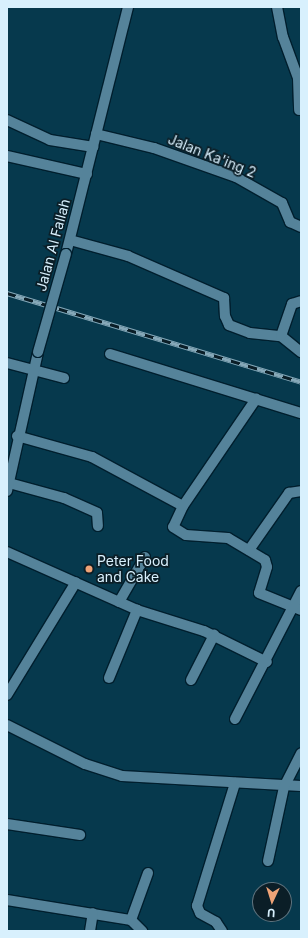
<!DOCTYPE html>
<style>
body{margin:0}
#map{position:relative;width:308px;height:938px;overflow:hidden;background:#06394d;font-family:Inter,sans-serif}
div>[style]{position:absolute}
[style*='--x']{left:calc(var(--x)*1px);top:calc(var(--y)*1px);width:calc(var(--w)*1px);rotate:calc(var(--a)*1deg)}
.roads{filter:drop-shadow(1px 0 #001f2e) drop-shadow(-1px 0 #001f2e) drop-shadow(0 1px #001f2e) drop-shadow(0 -1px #001f2e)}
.minor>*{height:10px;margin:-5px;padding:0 5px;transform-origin:5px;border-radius:5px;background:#55839a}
.tertiary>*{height:10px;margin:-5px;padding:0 5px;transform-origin:5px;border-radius:5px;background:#55839a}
.rail>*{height:4.5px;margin-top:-2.25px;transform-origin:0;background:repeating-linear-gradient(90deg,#0b1e27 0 9px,#86a8b8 0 18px);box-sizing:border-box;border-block:1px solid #86a8b8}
.bridges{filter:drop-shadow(1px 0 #001f2e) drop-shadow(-1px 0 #001f2e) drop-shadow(0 1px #001f2e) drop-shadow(0 -1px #001f2e)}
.tertiary-bridge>*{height:10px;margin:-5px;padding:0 5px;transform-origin:5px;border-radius:5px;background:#55839a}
.dots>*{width:11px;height:11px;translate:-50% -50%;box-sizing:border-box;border:2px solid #0b1e27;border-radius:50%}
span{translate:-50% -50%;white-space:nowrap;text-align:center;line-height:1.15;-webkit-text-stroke:3.5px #0b1e27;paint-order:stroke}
.street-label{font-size:14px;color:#d8f0fd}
.poi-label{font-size:14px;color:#d8f0fd}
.left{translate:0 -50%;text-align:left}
.frame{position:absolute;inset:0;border:8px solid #d8f0fd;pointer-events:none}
.north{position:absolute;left:252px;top:882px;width:40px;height:40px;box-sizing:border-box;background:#0b1e27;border:1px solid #5d727d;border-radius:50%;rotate:184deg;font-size:11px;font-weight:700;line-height:16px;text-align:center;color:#d8f0fd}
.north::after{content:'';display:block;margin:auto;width:14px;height:18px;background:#efa377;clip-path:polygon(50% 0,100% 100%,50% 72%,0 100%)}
</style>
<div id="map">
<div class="roads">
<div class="minor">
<i style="--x:277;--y:7;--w:31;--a:79"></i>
<i style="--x:283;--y:37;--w:44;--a:69.9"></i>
<i style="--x:298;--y:78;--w:32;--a:88"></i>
<i style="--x:7;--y:120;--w:47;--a:24.9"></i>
<i style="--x:50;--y:140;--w:44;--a:9.2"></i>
<i style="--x:96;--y:134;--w:60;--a:13.6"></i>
<i style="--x:154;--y:148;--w:87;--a:19.5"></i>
<i style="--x:236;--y:177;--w:53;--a:29.5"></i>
<i style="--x:282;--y:203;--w:21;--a:67"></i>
<i style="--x:290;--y:222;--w:12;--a:24"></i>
<i style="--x:7;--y:156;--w:82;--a:12.7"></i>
<i style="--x:70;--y:240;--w:60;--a:15.4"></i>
<i style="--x:128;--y:256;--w:105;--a:23.6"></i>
<i style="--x:224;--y:298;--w:18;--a:87"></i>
<i style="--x:225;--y:316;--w:10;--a:66"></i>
<i style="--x:229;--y:325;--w:22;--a:21"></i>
<i style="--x:250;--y:333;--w:31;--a:6"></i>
<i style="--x:281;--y:336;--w:26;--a:39"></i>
<i style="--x:281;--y:336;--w:34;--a:-71"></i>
<i style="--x:292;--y:304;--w:9;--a:-18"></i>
<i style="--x:110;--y:354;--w:200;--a:17.2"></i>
<i style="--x:7;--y:363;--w:59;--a:14.7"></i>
<i style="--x:17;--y:436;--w:78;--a:15.6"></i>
<i style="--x:92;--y:457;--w:103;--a:28.3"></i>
<i style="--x:183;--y:506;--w:23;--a:115"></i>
<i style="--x:173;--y:527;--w:15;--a:32"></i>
<i style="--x:186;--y:535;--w:42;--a:4.1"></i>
<i style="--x:228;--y:538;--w:43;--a:30.7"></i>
<i style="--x:265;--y:560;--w:7;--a:74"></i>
<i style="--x:267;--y:567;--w:27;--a:107"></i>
<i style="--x:259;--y:593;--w:45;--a:22"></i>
<i style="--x:9;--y:483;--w:57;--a:15.3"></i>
<i style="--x:64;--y:498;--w:36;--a:24"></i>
<i style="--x:97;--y:513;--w:13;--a:86"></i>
<i style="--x:183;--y:506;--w:130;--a:-55.7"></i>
<i style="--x:249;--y:550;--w:70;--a:-54.9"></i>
<i style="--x:289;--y:493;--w:12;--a:-9"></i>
<i style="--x:7;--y:552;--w:142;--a:24"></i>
<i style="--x:137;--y:610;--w:70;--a:17.4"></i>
<i style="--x:204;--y:631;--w:70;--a:26.2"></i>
<i style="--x:119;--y:602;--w:52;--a:-60"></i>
<i style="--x:109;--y:678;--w:74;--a:-67.6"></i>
<i style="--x:191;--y:680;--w:51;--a:-62.9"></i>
<i style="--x:7;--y:695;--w:132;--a:-58.6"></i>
<i style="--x:235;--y:719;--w:144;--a:-62.7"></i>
<i style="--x:7;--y:725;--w:87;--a:26.6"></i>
<i style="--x:85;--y:764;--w:39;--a:18"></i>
<i style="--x:122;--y:776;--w:179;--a:3.2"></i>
<i style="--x:7;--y:824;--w:74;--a:8.6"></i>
<i style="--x:268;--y:861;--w:76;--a:-77.8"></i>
<i style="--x:284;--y:787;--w:38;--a:-63"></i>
<i style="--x:7;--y:900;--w:126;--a:9.2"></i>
<i style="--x:131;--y:920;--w:16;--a:45"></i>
<i style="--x:131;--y:920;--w:50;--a:-70.1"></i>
<i style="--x:90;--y:931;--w:18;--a:-81"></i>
<i style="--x:222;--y:931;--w:11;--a:-124"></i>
<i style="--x:216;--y:922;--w:18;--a:-151"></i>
<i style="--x:200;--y:913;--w:8;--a:-113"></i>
<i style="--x:197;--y:906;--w:129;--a:-72.8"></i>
</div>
<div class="tertiary">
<i style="--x:66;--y:254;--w:255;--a:-75.9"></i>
<i style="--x:7;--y:491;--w:142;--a:-77.4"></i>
</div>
</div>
<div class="rail">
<i style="--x:7;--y:293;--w:307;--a:16.8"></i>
</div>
<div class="bridges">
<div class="tertiary-bridge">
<i style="--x:38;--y:352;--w:102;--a:-74.1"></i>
</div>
</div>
<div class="dots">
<i style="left:89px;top:569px;background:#efa377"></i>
</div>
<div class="street-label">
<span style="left:212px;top:156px;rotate:22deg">Jalan Ka'ing 2</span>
<span style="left:53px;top:245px;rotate:-75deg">Jalan Al Fallah</span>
</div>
<div class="poi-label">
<span class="left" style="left:97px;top:569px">Peter Food<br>and Cake</span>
</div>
<div class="frame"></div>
<div class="north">U</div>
</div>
